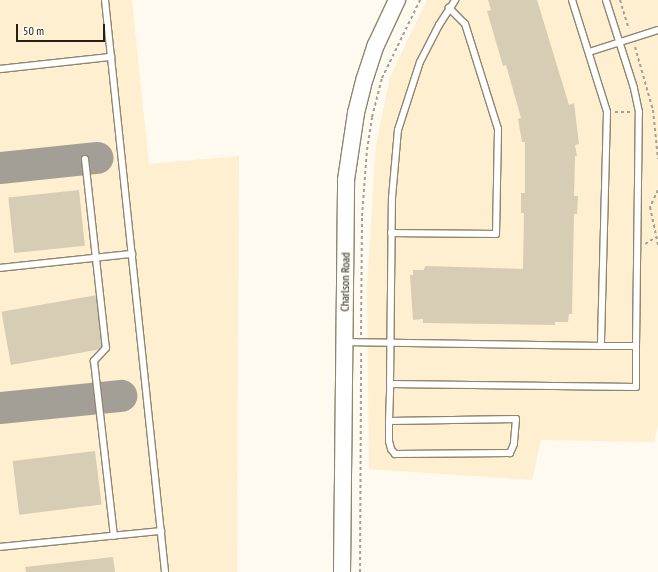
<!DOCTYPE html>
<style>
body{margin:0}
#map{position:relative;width:658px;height:572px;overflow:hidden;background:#fefaf0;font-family:"PT Sans Narrow",sans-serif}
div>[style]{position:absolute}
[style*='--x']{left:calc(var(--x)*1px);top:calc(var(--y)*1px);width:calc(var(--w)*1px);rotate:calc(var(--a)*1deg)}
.built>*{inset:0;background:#fdefcf}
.taxiway>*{height:32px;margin:-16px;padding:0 16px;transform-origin:16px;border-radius:16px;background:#a39f96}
.building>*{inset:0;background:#d7cdb5;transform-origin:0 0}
.path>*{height:2px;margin-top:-1px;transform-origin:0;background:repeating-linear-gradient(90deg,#a4a096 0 3px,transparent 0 6px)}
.roads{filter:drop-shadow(1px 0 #8f866f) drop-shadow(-1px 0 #8f866f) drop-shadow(0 1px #8f866f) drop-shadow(0 -1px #8f866f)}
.lane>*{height:6px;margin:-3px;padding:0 3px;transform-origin:3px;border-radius:3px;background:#fff}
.secondary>*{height:16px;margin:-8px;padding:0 8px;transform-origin:8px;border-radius:8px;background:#fff}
span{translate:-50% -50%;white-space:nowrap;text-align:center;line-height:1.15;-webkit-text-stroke:3px #fefaf0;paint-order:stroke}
.street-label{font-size:12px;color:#252119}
.scale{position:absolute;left:16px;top:24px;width:89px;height:18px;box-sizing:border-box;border:2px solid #252119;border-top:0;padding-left:5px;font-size:12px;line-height:14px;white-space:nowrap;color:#252119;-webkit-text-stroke:3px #fefaf0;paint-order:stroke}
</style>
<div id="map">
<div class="built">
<i style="clip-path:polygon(0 0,132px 0,149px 164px,239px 156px,237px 572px,0 572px)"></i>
<i style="clip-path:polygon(427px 0,658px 0,658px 424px,654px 442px,541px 440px,532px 480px,369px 469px,367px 286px,376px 145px,390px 77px)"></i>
</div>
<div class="taxiway">
<i style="--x:0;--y:168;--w:98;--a:-5.9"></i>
<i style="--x:0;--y:408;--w:122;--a:-5.7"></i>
</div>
<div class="building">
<i style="clip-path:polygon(488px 0,537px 0,569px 105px,574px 103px,579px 144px,575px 145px,577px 156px,575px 156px,574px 196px,578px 196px,577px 214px,574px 214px,572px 314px,569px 314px,568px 322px,555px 322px,555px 325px,423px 323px,423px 319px,413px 320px,410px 275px,413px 275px,413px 270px,424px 270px,425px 266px,523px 269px,524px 213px,521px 213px,521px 193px,525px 193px,525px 142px,522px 142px,518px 119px,521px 118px,506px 65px,503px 66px,487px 11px,491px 10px)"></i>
<i style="left:79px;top:190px;width:56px;height:71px;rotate:84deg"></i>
<i style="left:97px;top:295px;width:54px;height:97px;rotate:80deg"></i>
<i style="left:95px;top:451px;width:54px;height:83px;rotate:83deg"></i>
<i style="clip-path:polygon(113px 557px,115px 572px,26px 572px,25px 567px)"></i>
</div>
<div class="path">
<i style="--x:620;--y:0;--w:30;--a:73"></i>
<i style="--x:635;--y:47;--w:66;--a:74.1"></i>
<i style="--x:653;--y:110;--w:49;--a:84.2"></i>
<i style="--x:615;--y:112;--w:15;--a:0"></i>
<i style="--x:658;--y:190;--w:19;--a:115"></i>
<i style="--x:650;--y:207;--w:40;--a:78"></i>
<i style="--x:645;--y:244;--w:13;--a:-32"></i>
<i style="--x:361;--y:335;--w:119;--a:-89.5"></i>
<i style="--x:362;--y:216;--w:66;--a:-85.7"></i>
<i style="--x:367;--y:150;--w:33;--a:-81"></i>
<i style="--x:372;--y:117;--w:40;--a:-75.6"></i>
<i style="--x:382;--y:78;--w:87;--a:-64"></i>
<i style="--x:360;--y:572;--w:221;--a:-89.7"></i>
</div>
<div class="roads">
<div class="lane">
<i style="--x:105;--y:0;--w:575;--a:84.01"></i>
<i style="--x:572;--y:0;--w:117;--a:72.6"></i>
<i style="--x:607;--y:112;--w:234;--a:91.5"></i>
<i style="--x:601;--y:346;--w:35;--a:0"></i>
<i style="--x:636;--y:346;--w:234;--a:-89.3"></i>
<i style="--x:639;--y:112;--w:25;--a:-102"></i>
<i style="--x:634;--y:88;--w:92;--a:-107.7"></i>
<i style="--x:589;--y:52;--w:72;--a:-17.7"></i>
<i style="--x:0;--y:69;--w:112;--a:-6.2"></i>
<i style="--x:85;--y:159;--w:190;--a:83.7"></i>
<i style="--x:106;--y:348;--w:18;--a:133"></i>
<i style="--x:94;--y:361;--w:176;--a:83.5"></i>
<i style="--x:391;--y:233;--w:105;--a:0.5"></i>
<i style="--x:496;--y:234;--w:105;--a:-88.9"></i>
<i style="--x:498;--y:129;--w:110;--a:-107.4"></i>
<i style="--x:465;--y:24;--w:23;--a:-135"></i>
<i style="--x:0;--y:268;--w:133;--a:-6.1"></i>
<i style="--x:346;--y:342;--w:255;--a:0.9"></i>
<i style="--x:390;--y:384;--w:186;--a:-89.4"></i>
<i style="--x:392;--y:198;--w:68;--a:-85"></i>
<i style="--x:398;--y:130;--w:71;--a:-72.1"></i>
<i style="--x:420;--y:62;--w:42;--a:-62.8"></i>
<i style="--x:439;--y:25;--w:30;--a:-57"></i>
<i style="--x:389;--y:421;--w:127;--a:-0.9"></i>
<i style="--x:516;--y:419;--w:25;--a:95"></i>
<i style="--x:514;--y:444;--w:10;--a:114"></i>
<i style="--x:510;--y:453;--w:115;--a:179.5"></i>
<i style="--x:395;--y:454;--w:6;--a:-129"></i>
<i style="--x:391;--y:449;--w:8;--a:-104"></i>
<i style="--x:389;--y:441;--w:20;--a:-90"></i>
<i style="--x:389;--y:421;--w:37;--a:-88"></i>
<i style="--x:390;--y:384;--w:246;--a:0.7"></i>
<i style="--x:636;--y:387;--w:41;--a:-90"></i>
<i style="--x:0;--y:547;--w:162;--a:-5.7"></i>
</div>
<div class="secondary">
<i style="--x:342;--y:572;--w:392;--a:-89.4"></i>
<i style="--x:346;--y:180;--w:68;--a:-81.5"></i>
<i style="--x:356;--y:113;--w:36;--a:-76"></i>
<i style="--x:365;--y:78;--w:35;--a:-72"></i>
<i style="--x:376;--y:45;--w:50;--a:-65"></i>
</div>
</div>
<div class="street-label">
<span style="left:345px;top:282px;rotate:-89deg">Charlson Road</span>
</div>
<div class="scale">50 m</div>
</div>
